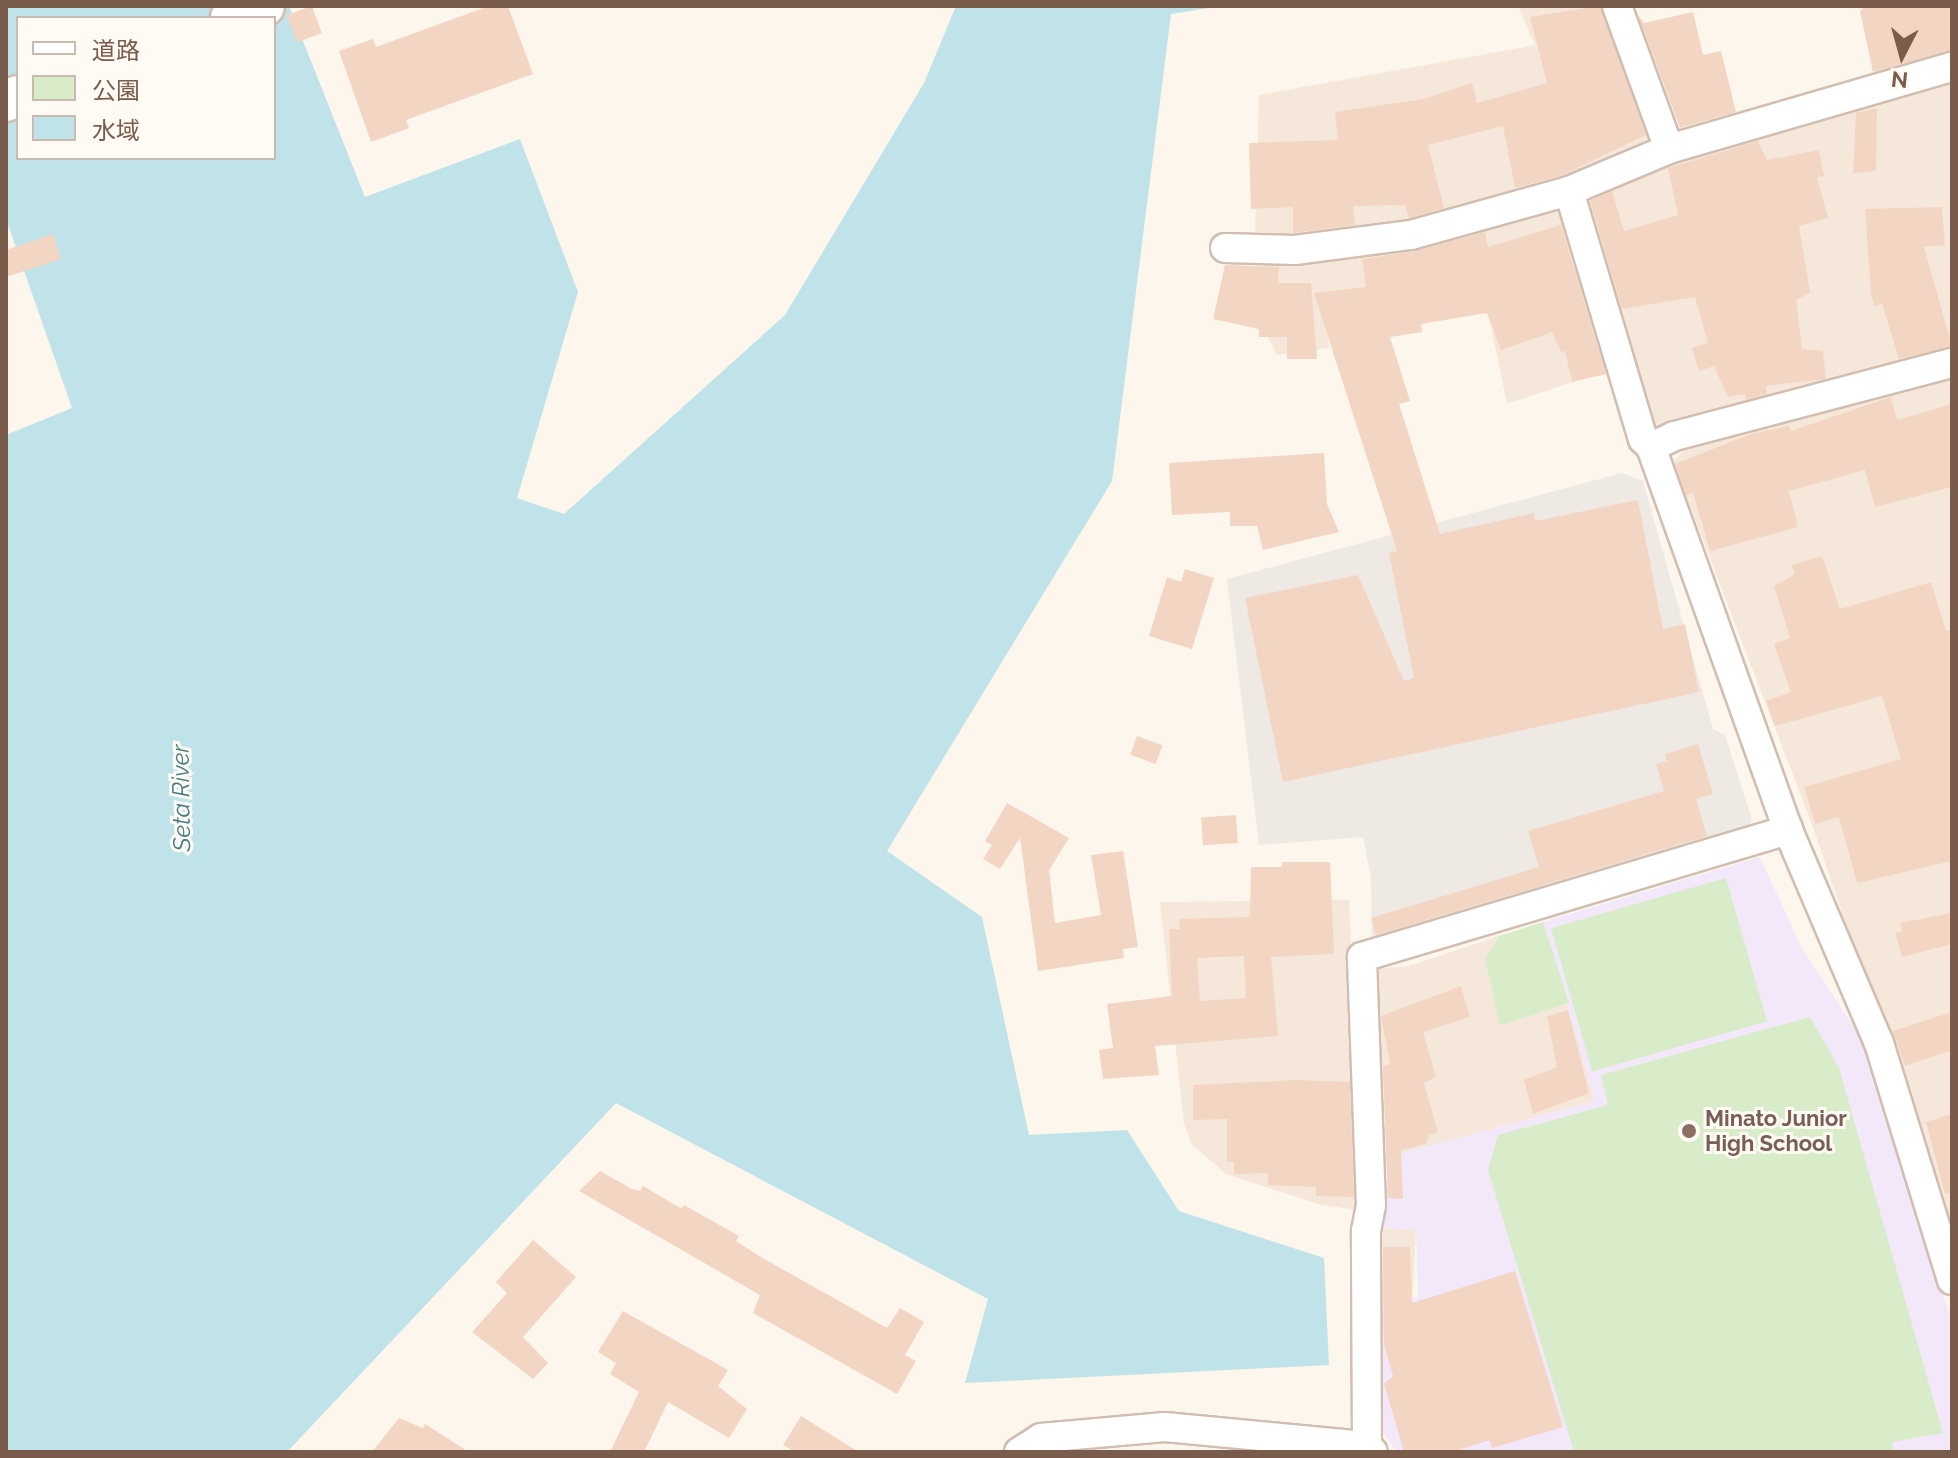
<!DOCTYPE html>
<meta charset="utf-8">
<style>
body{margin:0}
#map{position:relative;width:1958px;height:1458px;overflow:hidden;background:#fdf6ec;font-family:Raleway,"Noto Sans JP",sans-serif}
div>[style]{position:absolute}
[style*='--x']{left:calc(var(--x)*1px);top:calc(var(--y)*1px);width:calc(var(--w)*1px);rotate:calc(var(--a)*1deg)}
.residential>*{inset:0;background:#f5e8da;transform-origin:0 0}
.industrial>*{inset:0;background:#efe9e4}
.education>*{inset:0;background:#f3e8fa}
.green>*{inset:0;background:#d8ecc9;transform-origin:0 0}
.water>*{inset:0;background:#bfe3e8}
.building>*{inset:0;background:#f3d5c3;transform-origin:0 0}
.roads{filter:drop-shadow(2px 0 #d1beb0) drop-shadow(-2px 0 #d1beb0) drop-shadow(0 2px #d1beb0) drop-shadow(0 -2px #d1beb0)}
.street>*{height:28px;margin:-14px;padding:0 14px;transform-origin:14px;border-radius:14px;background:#fff}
.secondary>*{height:40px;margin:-20px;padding:0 20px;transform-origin:20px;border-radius:20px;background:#fff}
.dots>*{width:22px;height:22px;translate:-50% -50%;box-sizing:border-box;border:4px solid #fffaf3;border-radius:50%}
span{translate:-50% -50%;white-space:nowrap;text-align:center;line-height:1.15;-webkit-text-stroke:6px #fffaf3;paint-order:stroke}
.education-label{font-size:22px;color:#785e54;font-weight:700}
.left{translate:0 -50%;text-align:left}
.water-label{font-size:24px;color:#437c86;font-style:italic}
.frame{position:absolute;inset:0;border:8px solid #7a5c4d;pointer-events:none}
.legend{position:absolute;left:16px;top:16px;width:260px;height:144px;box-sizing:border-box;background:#fffaf3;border:2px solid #cabbb1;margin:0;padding:10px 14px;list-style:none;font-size:24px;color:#7a5c4d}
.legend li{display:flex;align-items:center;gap:16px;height:40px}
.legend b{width:40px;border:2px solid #cabbb1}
.north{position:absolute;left:1862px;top:16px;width:80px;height:80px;-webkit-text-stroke:6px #fffaf3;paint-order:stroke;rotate:186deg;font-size:22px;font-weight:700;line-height:32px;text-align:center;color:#7a5c4d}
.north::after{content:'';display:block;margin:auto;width:28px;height:36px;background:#7a5c4d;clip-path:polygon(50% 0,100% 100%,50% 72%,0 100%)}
</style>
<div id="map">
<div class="residential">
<i style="clip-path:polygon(1518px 6px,1606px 6px,1659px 142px,1559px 185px,1609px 370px,1507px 404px,1485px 298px,1326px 319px,1329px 348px,1277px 355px,1253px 308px,1259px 95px,1535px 45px)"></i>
<i style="clip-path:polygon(1952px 72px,1952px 351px,1648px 433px,1582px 202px,1586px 195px,1692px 152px)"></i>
<i style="clip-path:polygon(1952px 372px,1952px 1240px,1813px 827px,1673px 462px,1684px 451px)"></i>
<i style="clip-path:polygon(1349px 900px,1361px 1211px,1318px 1204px,1226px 1174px,1192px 1145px,1184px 1124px,1160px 902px)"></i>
<i style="clip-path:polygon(1499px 936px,1485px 960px,1500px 1026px,1569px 1003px,1595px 1101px,1378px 1160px,1373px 969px,1409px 966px)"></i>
<i style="left:1378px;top:1228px;width:38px;height:75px;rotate:3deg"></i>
</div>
<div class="industrial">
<i style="clip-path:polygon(1622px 473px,1643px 481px,1713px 729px,1725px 735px,1752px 820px,1745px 833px,1372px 946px,1371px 878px,1363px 837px,1259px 845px,1227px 579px)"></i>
</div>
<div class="education">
<i style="clip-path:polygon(1760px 857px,1802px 949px,1864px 1042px,1952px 1322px,1952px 1452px,1396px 1452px,1378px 1424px,1378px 1303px,1418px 1298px,1416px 1230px,1378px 1228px,1378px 1160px,1595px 1101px,1543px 922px)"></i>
</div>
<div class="green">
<i style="left:1726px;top:878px;width:149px;height:182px;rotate:74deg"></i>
<i style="clip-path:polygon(1543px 922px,1569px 1003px,1500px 1026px,1485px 960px,1499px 936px)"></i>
<i style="clip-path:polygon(1810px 1017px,1839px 1068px,1943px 1433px,1892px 1442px,1894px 1452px,1574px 1452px,1488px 1170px,1498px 1135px,1608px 1105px,1601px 1075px)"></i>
</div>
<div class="water">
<i style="clip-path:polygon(evenodd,6px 6px,289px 6px,365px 197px,520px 139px,578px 292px,517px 498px,564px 514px,785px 315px,924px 83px,956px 6px,1222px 6px,1171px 14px,1112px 481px,887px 851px,982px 917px,1029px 1135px,1127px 1130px,1179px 1211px,1324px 1258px,1329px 1365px,965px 1383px,988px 1299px,616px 1103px,287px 1452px,6px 1452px,6px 435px,72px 408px,6px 219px,6px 6px,18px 18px,274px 18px,274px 158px,18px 158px,18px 18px)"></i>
</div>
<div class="building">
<i style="left:312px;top:6px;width:29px;height:27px;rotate:70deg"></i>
<i style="clip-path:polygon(489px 6px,508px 6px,533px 74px,406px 120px,409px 128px,371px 142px,339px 51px,373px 39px,376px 47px)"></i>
<i style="clip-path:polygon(1600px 6px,1646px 135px,1563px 175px,1515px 188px,1503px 126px,1428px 145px,1444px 208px,1409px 218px,1405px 205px,1353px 206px,1355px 225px,1293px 233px,1293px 207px,1251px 209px,1249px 143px,1338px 140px,1335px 112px,1424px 99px,1472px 83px,1477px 103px,1547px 83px,1530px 17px)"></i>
<i style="clip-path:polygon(1866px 6px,1952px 6px,1952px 50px,1873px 72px,1860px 11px)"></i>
<i style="clip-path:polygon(1693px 12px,1703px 55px,1721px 51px,1736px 112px,1680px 128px,1638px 15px,1644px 23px)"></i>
<i style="clip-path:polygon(1877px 108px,1876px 171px,1853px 173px,1856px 113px)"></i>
<i style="clip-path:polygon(1758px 141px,1767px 160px,1819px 150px,1824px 176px,1817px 177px,1828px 218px,1799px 226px,1810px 293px,1796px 300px,1802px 349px,1823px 351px,1826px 379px,1766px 386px,1767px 394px,1746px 400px,1745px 394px,1728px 397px,1714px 366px,1699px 371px,1692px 348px,1708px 343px,1695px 297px,1622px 309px,1590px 201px,1612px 191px,1624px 231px,1678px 215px,1668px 168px)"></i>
<i style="clip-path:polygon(1942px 207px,1945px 245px,1924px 247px,1952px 346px,1899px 359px,1882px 304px,1874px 306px,1871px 294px,1865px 209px)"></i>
<i style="clip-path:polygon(1561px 225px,1606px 374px,1572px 382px,1565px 351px,1561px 352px,1552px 332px,1501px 350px,1487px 313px,1421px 324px,1422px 332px,1390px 337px,1410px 401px,1399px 404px,1440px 534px,1534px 513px,1535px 521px,1638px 500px,1663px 629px,1685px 624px,1699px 692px,1283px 782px,1245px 598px,1358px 575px,1404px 681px,1414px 678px,1389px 553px,1397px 551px,1314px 293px,1366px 287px,1362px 259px,1416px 251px,1485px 232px,1488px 247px)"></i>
<i style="clip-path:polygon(53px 234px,61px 259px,6px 277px,6px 250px)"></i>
<i style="clip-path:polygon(1225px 265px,1279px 267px,1278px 283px,1311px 283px,1317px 359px,1287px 359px,1287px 337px,1259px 337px,1259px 329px,1213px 319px)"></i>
<i style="clip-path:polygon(1891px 397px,1897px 420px,1952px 404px,1952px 487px,1875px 507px,1865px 470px,1789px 491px,1798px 527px,1710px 551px,1693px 493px,1686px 495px,1675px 464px,1751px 434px,1789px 426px,1791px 431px)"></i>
<i style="clip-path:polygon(1324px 453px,1327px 504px,1339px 532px,1263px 550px,1257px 526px,1230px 526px,1230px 512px,1172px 515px,1169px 463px)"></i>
<i style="clip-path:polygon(1822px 556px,1840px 609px,1931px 582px,1946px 631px,1952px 629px,1952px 861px,1857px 883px,1839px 817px,1815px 824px,1804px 787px,1901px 759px,1882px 696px,1775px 726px,1766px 701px,1791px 692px,1774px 644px,1790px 638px,1774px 586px,1795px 574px,1792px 565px)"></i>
<i style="clip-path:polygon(1185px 569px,1214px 578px,1192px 649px,1149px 636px,1167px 577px,1181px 582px)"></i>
<i style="left:1137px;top:736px;width:27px;height:20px;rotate:20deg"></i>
<i style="clip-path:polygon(1698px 744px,1713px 794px,1696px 799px,1707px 836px,1376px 935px,1371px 918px,1539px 867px,1528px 831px,1664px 791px,1656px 764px,1667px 761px,1665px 754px)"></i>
<i style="clip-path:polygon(1007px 803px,1069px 838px,1049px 870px,1055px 923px,1101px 915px,1091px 855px,1123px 851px,1138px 947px,1123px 949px,1124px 958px,1038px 971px,1020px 838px,1000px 869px,983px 859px,992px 845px,985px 841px)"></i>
<i style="left:1236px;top:815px;width:28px;height:35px;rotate:86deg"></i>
<i style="clip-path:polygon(evenodd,1282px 862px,1330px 862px,1334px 954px,1271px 957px,1278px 1036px,1155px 1046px,1159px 1075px,1103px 1079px,1099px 1050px,1113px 1048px,1107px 1004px,1172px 996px,1169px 929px,1180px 929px,1179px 919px,1250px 917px,1251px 867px,1282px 867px,1282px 862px,1244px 956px,1246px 998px,1200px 1001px,1197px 958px,1244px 956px)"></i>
<i style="clip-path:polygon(1952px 913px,1952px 944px,1902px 957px,1895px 933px,1902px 931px,1900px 923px)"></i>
<i style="clip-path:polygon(1461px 986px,1470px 1017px,1423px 1032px,1436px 1077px,1424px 1083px,1438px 1132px,1429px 1135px,1426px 1144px,1401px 1150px,1403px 1199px,1388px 1198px,1383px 1066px,1390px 1064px,1381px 1016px)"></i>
<i style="clip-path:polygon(1568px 1010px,1589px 1093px,1533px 1114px,1524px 1080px,1557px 1067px,1547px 1016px)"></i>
<i style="clip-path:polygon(1952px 1012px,1952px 1050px,1905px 1066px,1893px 1031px)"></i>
<i style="clip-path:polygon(1297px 1080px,1350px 1082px,1354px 1197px,1316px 1196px,1316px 1187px,1268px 1185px,1268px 1173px,1234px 1174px,1234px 1162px,1227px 1162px,1227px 1119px,1193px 1120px,1193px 1085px)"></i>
<i style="clip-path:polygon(1952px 1114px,1952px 1193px,1945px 1194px,1926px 1122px)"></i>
<i style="clip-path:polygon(600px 1171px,632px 1189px,640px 1191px,643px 1186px,682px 1209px,684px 1205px,739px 1236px,736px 1241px,759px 1256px,887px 1328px,900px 1308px,924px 1322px,905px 1355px,916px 1361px,897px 1394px,753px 1313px,760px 1295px,579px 1191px)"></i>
<i style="clip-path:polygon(533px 1240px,576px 1277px,523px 1337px,548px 1363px,533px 1379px,472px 1332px,507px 1293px,496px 1282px)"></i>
<i style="clip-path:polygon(1383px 1247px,1410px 1247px,1412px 1303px,1515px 1271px,1563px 1427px,1492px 1448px,1490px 1440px,1452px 1452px,1404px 1452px,1384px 1384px,1393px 1376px,1384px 1345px)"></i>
<i style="clip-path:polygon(623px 1311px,728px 1370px,718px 1386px,747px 1409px,729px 1438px,668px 1402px,644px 1452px,610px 1452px,639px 1392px,610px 1374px,616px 1363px,598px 1352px)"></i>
<i style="clip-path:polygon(801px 1416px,859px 1452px,795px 1452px,783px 1445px)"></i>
<i style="clip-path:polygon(399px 1418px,423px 1428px,425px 1424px,469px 1452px,372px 1452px)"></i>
</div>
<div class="roads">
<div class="street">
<i style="--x:1617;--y:6;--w:152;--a:70"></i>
<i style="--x:1569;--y:191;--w:259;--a:73.4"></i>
<i style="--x:1643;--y:439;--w:11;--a:45"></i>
<i style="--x:1651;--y:447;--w:407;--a:70.3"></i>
<i style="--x:1788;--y:830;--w:232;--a:66.9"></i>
<i style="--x:1879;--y:1043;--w:248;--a:72.9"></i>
<i style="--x:1225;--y:248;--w:70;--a:1.6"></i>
<i style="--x:1295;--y:250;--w:117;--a:-7.4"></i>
<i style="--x:1411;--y:235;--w:164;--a:-15.6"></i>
<i style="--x:1569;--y:191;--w:108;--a:-22.8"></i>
<i style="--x:1669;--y:149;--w:295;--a:-16.2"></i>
<i style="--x:1651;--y:447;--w:26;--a:-25"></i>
<i style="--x:1675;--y:436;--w:286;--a:-14.8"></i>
<i style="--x:1367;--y:1446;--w:215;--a:-90.3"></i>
<i style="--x:1366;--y:1231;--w:26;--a:-79"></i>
<i style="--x:1371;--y:1205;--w:248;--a:-92.1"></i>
<i style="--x:1362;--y:957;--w:445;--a:-16.6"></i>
<i style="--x:1019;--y:1452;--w:26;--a:-32"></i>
<i style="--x:1041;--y:1438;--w:124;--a:-5.1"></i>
<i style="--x:1165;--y:1427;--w:203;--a:5.4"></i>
<i style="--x:1367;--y:1446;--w:8;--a:45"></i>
</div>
<div class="secondary">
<i style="--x:231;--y:18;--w:35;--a:-20"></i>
<i style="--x:6;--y:101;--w:13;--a:-23"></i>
</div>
</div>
<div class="dots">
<i style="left:1689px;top:1131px;background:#8d6e63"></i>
</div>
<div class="education-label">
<span class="left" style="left:1705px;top:1131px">Minato Junior<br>High School</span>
</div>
<div class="water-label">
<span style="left:181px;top:798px;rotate:-91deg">Seta River</span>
</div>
<div class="frame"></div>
<ul class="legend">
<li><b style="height:10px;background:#fff"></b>道路</li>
<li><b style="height:22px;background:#d8ecc9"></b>公園</li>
<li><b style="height:22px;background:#bfe3e8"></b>水域</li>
</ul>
<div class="north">N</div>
</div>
